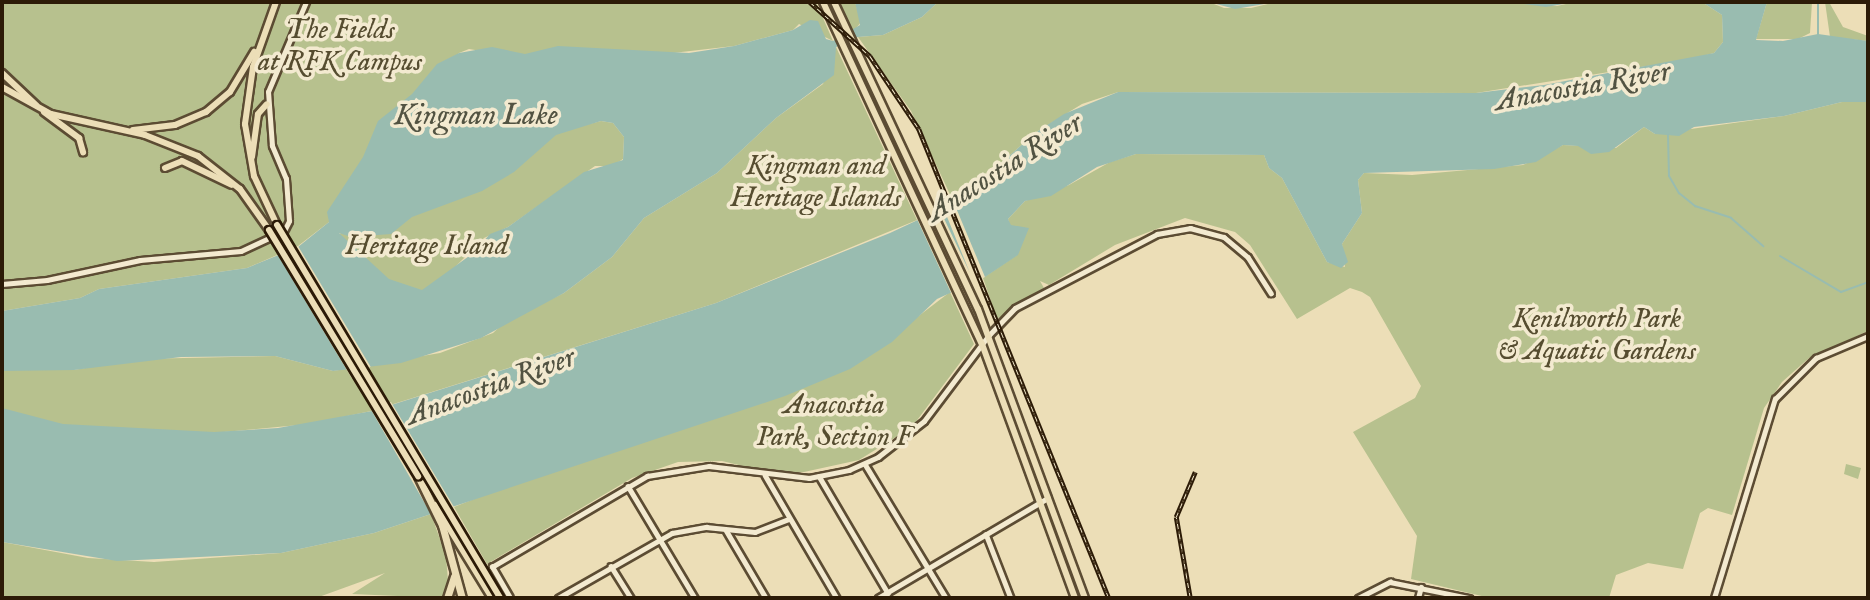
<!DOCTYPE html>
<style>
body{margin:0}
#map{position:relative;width:1870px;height:600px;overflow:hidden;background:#ecdeb7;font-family:"IM FELL English",serif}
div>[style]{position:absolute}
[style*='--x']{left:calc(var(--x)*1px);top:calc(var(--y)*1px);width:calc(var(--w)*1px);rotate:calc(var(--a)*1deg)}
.green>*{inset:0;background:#b7c18e}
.water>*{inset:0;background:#99bcb0}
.pier>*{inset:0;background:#ecdeb7;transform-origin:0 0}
.stream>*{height:2px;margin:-1px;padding:0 1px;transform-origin:1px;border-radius:1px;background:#99bcb0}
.roads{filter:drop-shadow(2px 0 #5c4c33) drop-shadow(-2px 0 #5c4c33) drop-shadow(0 2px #5c4c33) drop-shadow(0 -2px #5c4c33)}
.street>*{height:4.5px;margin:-2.25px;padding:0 2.25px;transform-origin:2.25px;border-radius:2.25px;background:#f3ead0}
.primary>*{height:6px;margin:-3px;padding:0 3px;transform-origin:3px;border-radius:3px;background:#ecdeb7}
.highway>*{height:7px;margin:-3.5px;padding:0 3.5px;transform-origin:3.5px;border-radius:3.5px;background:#ecdeb7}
.rail>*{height:4.5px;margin-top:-2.25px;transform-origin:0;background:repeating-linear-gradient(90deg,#f3ead0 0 5px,#2c1b07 0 10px);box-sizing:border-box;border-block:2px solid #2c1b07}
.bridges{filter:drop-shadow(2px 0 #2c1b07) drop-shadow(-2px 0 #2c1b07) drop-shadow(0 2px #2c1b07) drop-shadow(0 -2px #2c1b07)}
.primary-bridge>*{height:6px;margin:-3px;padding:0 3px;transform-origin:3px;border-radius:3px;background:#ecdeb7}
span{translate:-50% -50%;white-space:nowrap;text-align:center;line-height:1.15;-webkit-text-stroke:7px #f3ead0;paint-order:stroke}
.park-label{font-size:28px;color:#564d30;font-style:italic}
.water-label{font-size:30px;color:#525342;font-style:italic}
.frame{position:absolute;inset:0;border:4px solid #2c1b07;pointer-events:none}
</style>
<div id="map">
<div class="green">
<i style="clip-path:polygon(2px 2px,816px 2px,833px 41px,799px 24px,793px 30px,734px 46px,655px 55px,601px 71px,469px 49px,459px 53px,378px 136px,329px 222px,298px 246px,247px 268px,99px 289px,80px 298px,2px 311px)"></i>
<i style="clip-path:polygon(840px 2px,855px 2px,861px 22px,853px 32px)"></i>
<i style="clip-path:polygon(938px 2px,1209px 2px,1224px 8px,1251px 8px,1276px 2px,1510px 2px,1557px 6px,1575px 2px,1702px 2px,1722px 15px,1723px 42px,1714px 53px,1691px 59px,1476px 93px,1118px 92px,1082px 104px,1038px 131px,954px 203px,911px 111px,858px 37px,883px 35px,922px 17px)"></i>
<i style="clip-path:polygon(1767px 2px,1812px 2px,1810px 33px,1798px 39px,1756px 39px)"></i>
<i style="clip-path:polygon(1825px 2px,1829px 2px,1843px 27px,1868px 36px,1868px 41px,1830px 37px)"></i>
<i style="clip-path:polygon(836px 47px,917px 220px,716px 303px,371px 411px,309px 424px,224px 432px,180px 456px,2px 439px,2px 371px,16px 368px,74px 370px,136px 359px,275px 356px,333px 371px,440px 353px,493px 333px,506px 321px,564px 293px,612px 257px,644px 218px,717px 173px,776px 118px,823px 84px)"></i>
<i style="clip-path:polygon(1842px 102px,1868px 102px,1868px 331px,1809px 358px,1782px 382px,1764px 408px,1732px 515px,1708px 508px,1700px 513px,1683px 569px,1648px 563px,1616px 575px,1609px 598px,1490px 598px,1411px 579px,1417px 536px,1353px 432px,1415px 398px,1421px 386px,1370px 297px,1362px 292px,1350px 288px,1297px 319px,1250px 245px,1235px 232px,1185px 218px,1115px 245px,1049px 285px,1040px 281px,1044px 288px,997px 319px,983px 278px,1017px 255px,1008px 219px,1025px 201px,1069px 185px,1110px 162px,1136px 154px,1264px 155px,1269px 168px,1282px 178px,1327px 262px,1345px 267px,1342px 244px,1362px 213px,1358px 180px,1364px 173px,1412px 175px,1523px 165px,1563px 145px,1616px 148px,1644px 127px,1655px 134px,1784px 116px)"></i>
<i style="clip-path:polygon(601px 121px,613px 123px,624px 137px,623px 159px,612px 166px,595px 166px,508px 227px,484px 238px,430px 292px,395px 285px,348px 249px,339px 235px,390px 176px)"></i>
<i style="clip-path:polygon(950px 292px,974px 344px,912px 427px,859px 460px,804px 472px,768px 472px,722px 461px,678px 462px,632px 478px,487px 564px,454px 507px,903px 328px)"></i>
<i style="clip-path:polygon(1846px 464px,1861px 468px,1858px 479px,1844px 474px)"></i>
<i style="clip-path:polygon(431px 514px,446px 556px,448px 581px,443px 598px,352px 594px,385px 573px,316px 598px,2px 598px,2px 542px,88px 558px,154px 562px,281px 553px,374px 533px)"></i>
</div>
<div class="water">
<i style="clip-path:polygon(evenodd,855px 2px,938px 2px,922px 17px,883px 35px,858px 37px,836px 47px,834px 75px,776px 118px,717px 173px,644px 218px,612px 257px,564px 293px,481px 338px,401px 363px,333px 371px,275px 356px,181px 357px,74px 370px,2px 371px,2px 311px,80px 298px,99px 289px,247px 268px,298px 247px,329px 222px,327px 212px,363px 157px,378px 121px,412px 94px,437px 64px,459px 53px,492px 47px,525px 54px,558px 46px,689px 53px,734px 46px,793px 30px,810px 20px,818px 21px,826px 39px,833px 41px,860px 25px,855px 2px,601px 121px,613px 123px,624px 137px,623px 160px,584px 172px,508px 227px,490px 234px,472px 254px,422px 290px,389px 279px,339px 233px,351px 237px,391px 234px,412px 217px,482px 191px,514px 172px,556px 135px,601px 121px)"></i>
<i style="clip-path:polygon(1209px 2px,1276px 2px,1235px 9px)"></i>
<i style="clip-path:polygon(1510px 2px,1575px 2px,1546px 7px)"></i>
<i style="clip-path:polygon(1702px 2px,1767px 2px,1756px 40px,1783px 41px,1818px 34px,1868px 41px,1868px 102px,1842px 102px,1784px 116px,1694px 127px,1679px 136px,1655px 134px,1644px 127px,1609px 152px,1591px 154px,1578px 146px,1563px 145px,1536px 162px,1494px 169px,1364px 173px,1358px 180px,1362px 213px,1342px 244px,1348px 262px,1341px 268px,1327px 262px,1282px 178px,1269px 168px,1264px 155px,1136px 154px,1097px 167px,1051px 196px,1025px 201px,1008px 219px,1011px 225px,1029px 228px,1018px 255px,985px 277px,937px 299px,892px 342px,850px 369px,785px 396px,374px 533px,281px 553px,117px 561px,2px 542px,2px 408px,63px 424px,214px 432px,278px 428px,372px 411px,716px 303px,890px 233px,954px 203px,1038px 131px,1064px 114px,1118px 92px,1476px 93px,1544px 85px,1714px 53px,1723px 42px,1722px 15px)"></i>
</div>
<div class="pier">
<i style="clip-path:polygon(954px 203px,985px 277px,952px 295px,916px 217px,938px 206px,970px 273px,943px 207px)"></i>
<i style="left:298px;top:246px;width:141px;height:22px;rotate:59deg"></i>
<i style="clip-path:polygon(391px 402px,454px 507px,431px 514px,370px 408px)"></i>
</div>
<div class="stream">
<i style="--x:1818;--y:2;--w:34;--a:90"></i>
<i style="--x:1668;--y:135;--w:41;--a:88.6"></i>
<i style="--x:1669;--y:176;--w:20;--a:60"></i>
<i style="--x:1679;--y:193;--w:21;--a:39"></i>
<i style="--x:1695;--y:206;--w:38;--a:18"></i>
<i style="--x:1731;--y:218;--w:43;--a:41.2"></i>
<i style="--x:1780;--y:256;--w:71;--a:30.5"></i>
<i style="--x:1841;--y:292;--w:29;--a:-20"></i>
</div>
<div class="roads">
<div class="street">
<i style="--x:2;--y:284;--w:45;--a:-5.1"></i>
<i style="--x:47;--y:280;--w:95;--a:-12.1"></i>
<i style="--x:140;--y:260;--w:101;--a:-5.1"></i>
<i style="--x:241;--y:251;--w:47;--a:-24.9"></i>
<i style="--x:284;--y:231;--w:11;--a:-63"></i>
<i style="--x:289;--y:221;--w:42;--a:-94.1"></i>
<i style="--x:286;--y:179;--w:36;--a:-113"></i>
<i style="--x:272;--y:146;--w:54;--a:-94.2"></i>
<i style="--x:268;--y:92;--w:98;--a:-67.1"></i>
<i style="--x:865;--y:464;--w:157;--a:58.8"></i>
<i style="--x:765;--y:475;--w:143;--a:59.7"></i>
<i style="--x:819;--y:476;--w:136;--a:59.5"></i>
<i style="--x:628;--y:486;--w:131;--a:59.1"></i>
<i style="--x:726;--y:530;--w:79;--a:59.5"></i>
<i style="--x:986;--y:534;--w:69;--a:68.7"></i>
<i style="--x:611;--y:566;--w:38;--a:58"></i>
<i style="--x:510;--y:598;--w:36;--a:-120"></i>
<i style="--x:492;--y:567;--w:180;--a:-30.4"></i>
<i style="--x:647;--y:476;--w:63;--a:-9.2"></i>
<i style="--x:709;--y:466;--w:101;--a:6.8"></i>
<i style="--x:809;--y:478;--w:41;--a:-11.3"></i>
<i style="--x:849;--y:470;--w:32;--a:-24"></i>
<i style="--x:878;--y:457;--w:58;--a:-38"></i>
<i style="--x:924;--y:421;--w:108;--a:-52.9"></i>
<i style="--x:989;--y:335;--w:37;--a:-46"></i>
<i style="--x:1015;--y:308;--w:160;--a:-27.5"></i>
<i style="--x:1157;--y:234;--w:34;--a:-10"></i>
<i style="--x:1190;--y:228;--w:35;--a:15"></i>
<i style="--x:1224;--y:237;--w:31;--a:40"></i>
<i style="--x:1248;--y:257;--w:43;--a:57.4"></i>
<i style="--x:558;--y:598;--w:131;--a:-29.7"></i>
<i style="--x:672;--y:533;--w:35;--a:-10"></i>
<i style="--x:706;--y:527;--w:49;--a:5.8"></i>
<i style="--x:755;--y:532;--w:36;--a:-21"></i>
<i style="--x:878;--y:598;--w:197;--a:-30.5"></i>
<i style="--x:1358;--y:598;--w:36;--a:-27"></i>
<i style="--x:1390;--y:582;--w:81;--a:11.4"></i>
<i style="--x:1418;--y:598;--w:11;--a:-75"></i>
<i style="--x:1714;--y:598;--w:208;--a:-73"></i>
<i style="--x:1775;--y:399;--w:58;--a:-45"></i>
<i style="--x:1816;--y:358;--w:56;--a:-22.9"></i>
</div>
<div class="primary">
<i style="--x:276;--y:2;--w:69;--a:109.5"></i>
<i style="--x:253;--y:67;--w:58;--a:98"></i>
<i style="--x:245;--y:124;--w:53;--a:80.2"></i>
<i style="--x:254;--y:176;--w:54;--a:64.9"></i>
<i style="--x:823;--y:2;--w:377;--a:65.1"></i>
<i style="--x:982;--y:344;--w:270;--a:69.9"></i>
<i style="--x:834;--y:2;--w:339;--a:64.9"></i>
<i style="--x:978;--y:309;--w:308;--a:69.7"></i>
<i style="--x:2;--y:73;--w:47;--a:43.3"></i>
<i style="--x:2;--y:87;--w:56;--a:28.9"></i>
<i style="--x:51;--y:114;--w:96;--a:12.6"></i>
<i style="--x:145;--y:135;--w:57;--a:21.6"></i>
<i style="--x:198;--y:156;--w:53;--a:38.2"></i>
<i style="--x:240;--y:189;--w:50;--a:54.7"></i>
<i style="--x:44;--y:112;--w:44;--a:36.6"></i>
<i style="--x:79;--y:138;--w:15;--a:74"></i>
<i style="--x:133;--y:130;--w:42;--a:-6.8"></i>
<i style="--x:175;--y:125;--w:34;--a:-23"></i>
<i style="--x:206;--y:112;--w:31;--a:-40"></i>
<i style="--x:230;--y:92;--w:47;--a:-59"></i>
<i style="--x:252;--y:157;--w:43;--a:-82.1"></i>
<i style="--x:258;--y:114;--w:13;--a:-48"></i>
<i style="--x:165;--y:168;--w:18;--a:-22"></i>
<i style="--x:182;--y:161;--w:55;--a:25.6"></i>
<i style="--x:435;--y:505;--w:109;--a:58.5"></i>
</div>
<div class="highway">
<i style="--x:418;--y:476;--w:55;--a:63.9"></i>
<i style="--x:442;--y:525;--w:76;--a:74.7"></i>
<i style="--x:447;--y:598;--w:23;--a:-72"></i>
</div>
</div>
<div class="rail">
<i style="--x:810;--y:2;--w:81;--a:42"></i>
<i style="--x:870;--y:56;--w:88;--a:56.1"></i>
<i style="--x:919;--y:129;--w:506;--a:67.95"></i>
<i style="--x:1190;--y:598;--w:82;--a:-99.8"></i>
<i style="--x:1176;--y:517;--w:49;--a:-67.1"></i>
</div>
<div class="bridges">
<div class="primary-bridge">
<i style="--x:277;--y:225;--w:435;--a:59.1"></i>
<i style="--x:269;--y:230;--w:288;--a:58.8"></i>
</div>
</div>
<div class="park-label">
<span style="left:340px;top:47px">The Fields<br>at RFK Campus</span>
<span style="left:816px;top:183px">Kingman and<br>Heritage Islands</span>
<span style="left:427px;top:247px">Heritage Island</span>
<span style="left:1597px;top:336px">Kenilworth Park<br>&amp; Aquatic Gardens</span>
<span style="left:834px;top:422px">Anacostia<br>Park, Section F</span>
</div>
<div class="water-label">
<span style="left:1583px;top:87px;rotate:-10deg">Anacostia River</span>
<span style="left:476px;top:116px">Kingman Lake</span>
<span style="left:1005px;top:168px;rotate:-32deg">Anacostia River</span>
<span style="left:491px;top:387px;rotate:-20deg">Anacostia River</span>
</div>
<div class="frame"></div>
</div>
